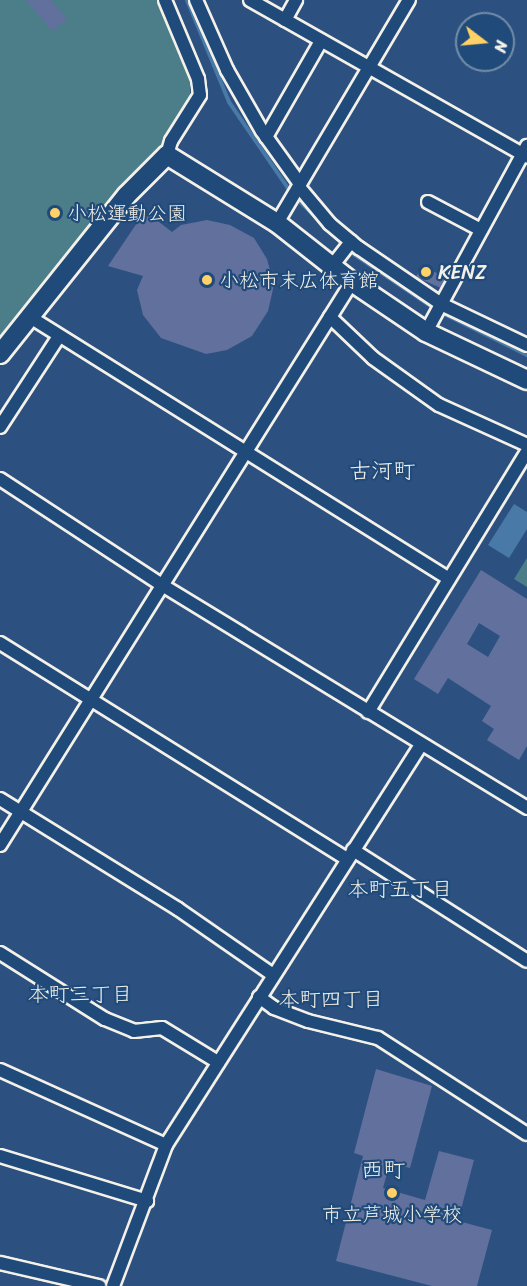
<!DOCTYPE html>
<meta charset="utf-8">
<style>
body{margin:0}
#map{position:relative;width:527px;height:1286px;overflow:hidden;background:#2c5181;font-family:Sriracha,"Klee One",sans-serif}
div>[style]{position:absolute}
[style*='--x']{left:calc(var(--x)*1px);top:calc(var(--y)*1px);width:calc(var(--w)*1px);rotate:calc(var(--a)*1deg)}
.green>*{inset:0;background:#4c7e8a}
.water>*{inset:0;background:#4979a6}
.stream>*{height:4px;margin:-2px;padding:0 2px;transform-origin:2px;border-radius:2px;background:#4979a6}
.building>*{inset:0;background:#61709d;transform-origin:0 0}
.roads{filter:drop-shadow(2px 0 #f4f1e8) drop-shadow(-2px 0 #f4f1e8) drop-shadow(0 2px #f4f1e8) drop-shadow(0 -2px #f4f1e8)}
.street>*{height:12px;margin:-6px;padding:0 6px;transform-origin:6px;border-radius:6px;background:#1f4a7a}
.secondary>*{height:18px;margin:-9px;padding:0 9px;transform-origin:9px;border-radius:9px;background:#1f4a7a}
.dots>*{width:16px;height:16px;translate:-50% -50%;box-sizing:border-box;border:3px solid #1f4a7a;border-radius:50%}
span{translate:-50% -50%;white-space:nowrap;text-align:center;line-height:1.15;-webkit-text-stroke:4.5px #1f4a7a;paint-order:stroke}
.poi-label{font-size:20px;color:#f4f1e8}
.left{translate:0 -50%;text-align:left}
.neighbourhood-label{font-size:21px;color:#f4f1e8}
.quarter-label{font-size:22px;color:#f4f1e8}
.north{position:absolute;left:455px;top:12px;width:60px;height:60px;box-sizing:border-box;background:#1f4a7a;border:2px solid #748da6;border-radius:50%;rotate:106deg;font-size:16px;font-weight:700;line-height:24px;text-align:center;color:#f4f1e8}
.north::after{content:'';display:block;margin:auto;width:21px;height:27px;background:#ffd166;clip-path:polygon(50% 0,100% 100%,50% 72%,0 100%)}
</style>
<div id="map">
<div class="green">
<i style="clip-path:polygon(0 0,159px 0,191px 80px,189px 109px,0 354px)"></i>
<i style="clip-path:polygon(527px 558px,527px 587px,514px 579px)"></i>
</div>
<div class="water">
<i style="clip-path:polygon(514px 504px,527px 512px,527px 529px,509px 558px,488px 545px)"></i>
</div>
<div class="stream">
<i style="--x:187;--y:0;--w:110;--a:67.6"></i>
<i style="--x:229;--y:102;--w:108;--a:55.6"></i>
<i style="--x:298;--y:200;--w:33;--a:44"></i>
<i style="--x:333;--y:234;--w:30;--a:44"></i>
<i style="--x:355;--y:255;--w:93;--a:34"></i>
<i style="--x:442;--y:313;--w:95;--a:26.3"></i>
</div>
<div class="building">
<i style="clip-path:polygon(26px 0,51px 0,67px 19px,52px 31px)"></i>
<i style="clip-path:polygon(145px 211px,172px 232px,181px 225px,207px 220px,230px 225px,254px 238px,267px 259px,274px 285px,268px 311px,252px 336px,227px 350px,206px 354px,161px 338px,143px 315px,137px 290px,143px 276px,108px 266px)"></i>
<i style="left:421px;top:266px;width:27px;height:12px;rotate:24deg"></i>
<i style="clip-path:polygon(evenodd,481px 570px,527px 599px,527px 746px,519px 760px,487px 740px,494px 729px,482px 721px,491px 706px,448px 678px,438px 694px,414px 679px,481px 570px,479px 623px,500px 636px,488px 657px,467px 644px,479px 623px)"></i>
<i style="clip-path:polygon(376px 1069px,432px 1086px,410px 1168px,390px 1163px,383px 1188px,425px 1200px,439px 1151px,474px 1160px,458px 1221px,492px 1230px,477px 1286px,432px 1286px,336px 1261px,363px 1156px,354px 1153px)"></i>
</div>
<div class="roads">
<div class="street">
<i style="--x:165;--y:0;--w:86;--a:67.3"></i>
<i style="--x:198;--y:79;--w:16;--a:83"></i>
<i style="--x:200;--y:95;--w:54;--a:122.2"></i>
<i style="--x:171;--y:141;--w:15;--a:106"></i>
<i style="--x:196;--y:0;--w:77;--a:66.1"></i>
<i style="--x:227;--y:70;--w:70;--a:60.2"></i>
<i style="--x:262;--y:131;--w:65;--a:54.4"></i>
<i style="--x:250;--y:0;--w:318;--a:29.5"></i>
<i style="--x:285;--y:20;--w:23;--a:-61"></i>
<i style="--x:266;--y:137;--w:111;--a:-60.2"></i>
<i style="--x:299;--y:187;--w:48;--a:50"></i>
<i style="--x:330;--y:224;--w:38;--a:40"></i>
<i style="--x:359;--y:248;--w:99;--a:34.3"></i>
<i style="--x:441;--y:304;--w:95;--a:25.5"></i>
<i style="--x:428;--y:202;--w:60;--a:27.8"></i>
<i style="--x:277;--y:223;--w:259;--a:-59.4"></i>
<i style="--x:332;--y:266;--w:31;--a:-52"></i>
<i style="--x:30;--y:317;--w:494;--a:32"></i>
<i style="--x:330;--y:317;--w:59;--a:43.6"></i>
<i style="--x:373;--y:358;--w:81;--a:35.5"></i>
<i style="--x:439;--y:405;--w:97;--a:24.4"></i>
<i style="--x:426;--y:332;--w:212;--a:-61.5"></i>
<i style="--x:0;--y:427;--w:108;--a:-57"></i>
<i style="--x:0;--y:479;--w:194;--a:33.2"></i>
<i style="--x:162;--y:585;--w:428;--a:31.4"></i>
<i style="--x:0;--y:643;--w:409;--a:31.9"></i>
<i style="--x:368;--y:712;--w:305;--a:-58.6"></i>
<i style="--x:0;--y:799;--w:209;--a:31.7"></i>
<i style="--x:178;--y:909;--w:114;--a:34.7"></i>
<i style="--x:0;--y:845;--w:664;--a:-57.99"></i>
<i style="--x:353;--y:850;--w:206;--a:32.5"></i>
<i style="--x:0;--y:953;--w:124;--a:32.2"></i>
<i style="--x:105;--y:1019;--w:31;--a:22"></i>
<i style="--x:134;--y:1031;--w:28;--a:-6"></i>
<i style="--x:162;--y:1028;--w:66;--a:31.3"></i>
<i style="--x:259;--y:997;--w:19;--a:36"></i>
<i style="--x:274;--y:1008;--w:36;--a:21"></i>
<i style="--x:308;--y:1021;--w:72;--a:13.7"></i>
<i style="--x:378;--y:1038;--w:177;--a:32.8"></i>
<i style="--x:0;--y:1070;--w:182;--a:24.3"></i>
<i style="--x:0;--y:1156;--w:154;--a:17"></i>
<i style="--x:0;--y:1263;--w:102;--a:13.1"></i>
<i style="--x:113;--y:1286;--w:151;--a:-69.4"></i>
<i style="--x:166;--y:1145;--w:474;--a:-57.5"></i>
</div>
<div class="secondary">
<i style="--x:0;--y:354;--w:203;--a:-51.4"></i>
<i style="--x:127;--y:195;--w:57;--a:-45"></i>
<i style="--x:167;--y:155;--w:129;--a:31.7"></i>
<i style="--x:277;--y:223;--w:95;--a:38.2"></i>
<i style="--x:352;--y:282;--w:89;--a:34"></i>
<i style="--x:426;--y:332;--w:112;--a:25.4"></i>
</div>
</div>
<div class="dots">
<i style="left:55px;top:213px;background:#ffd166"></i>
<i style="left:426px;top:272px;background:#ffd166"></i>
<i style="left:207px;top:280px;background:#ffd166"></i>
<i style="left:392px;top:1193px;background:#ffd166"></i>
</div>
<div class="poi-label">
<span class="left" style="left:67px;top:213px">小松運動公園</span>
<span class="left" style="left:438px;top:272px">KENZ</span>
<span class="left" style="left:219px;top:280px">小松市末広体育館</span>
<span style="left:392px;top:1214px">市立芦城小学校</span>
</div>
<div class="neighbourhood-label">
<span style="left:400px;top:889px">本町五丁目</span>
<span style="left:80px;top:994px">本町三丁目</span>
<span style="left:331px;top:999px">本町四丁目</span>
</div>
<div class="quarter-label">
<span style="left:382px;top:471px">古河町</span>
<span style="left:383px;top:1170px">西町</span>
</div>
<div class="north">N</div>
</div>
